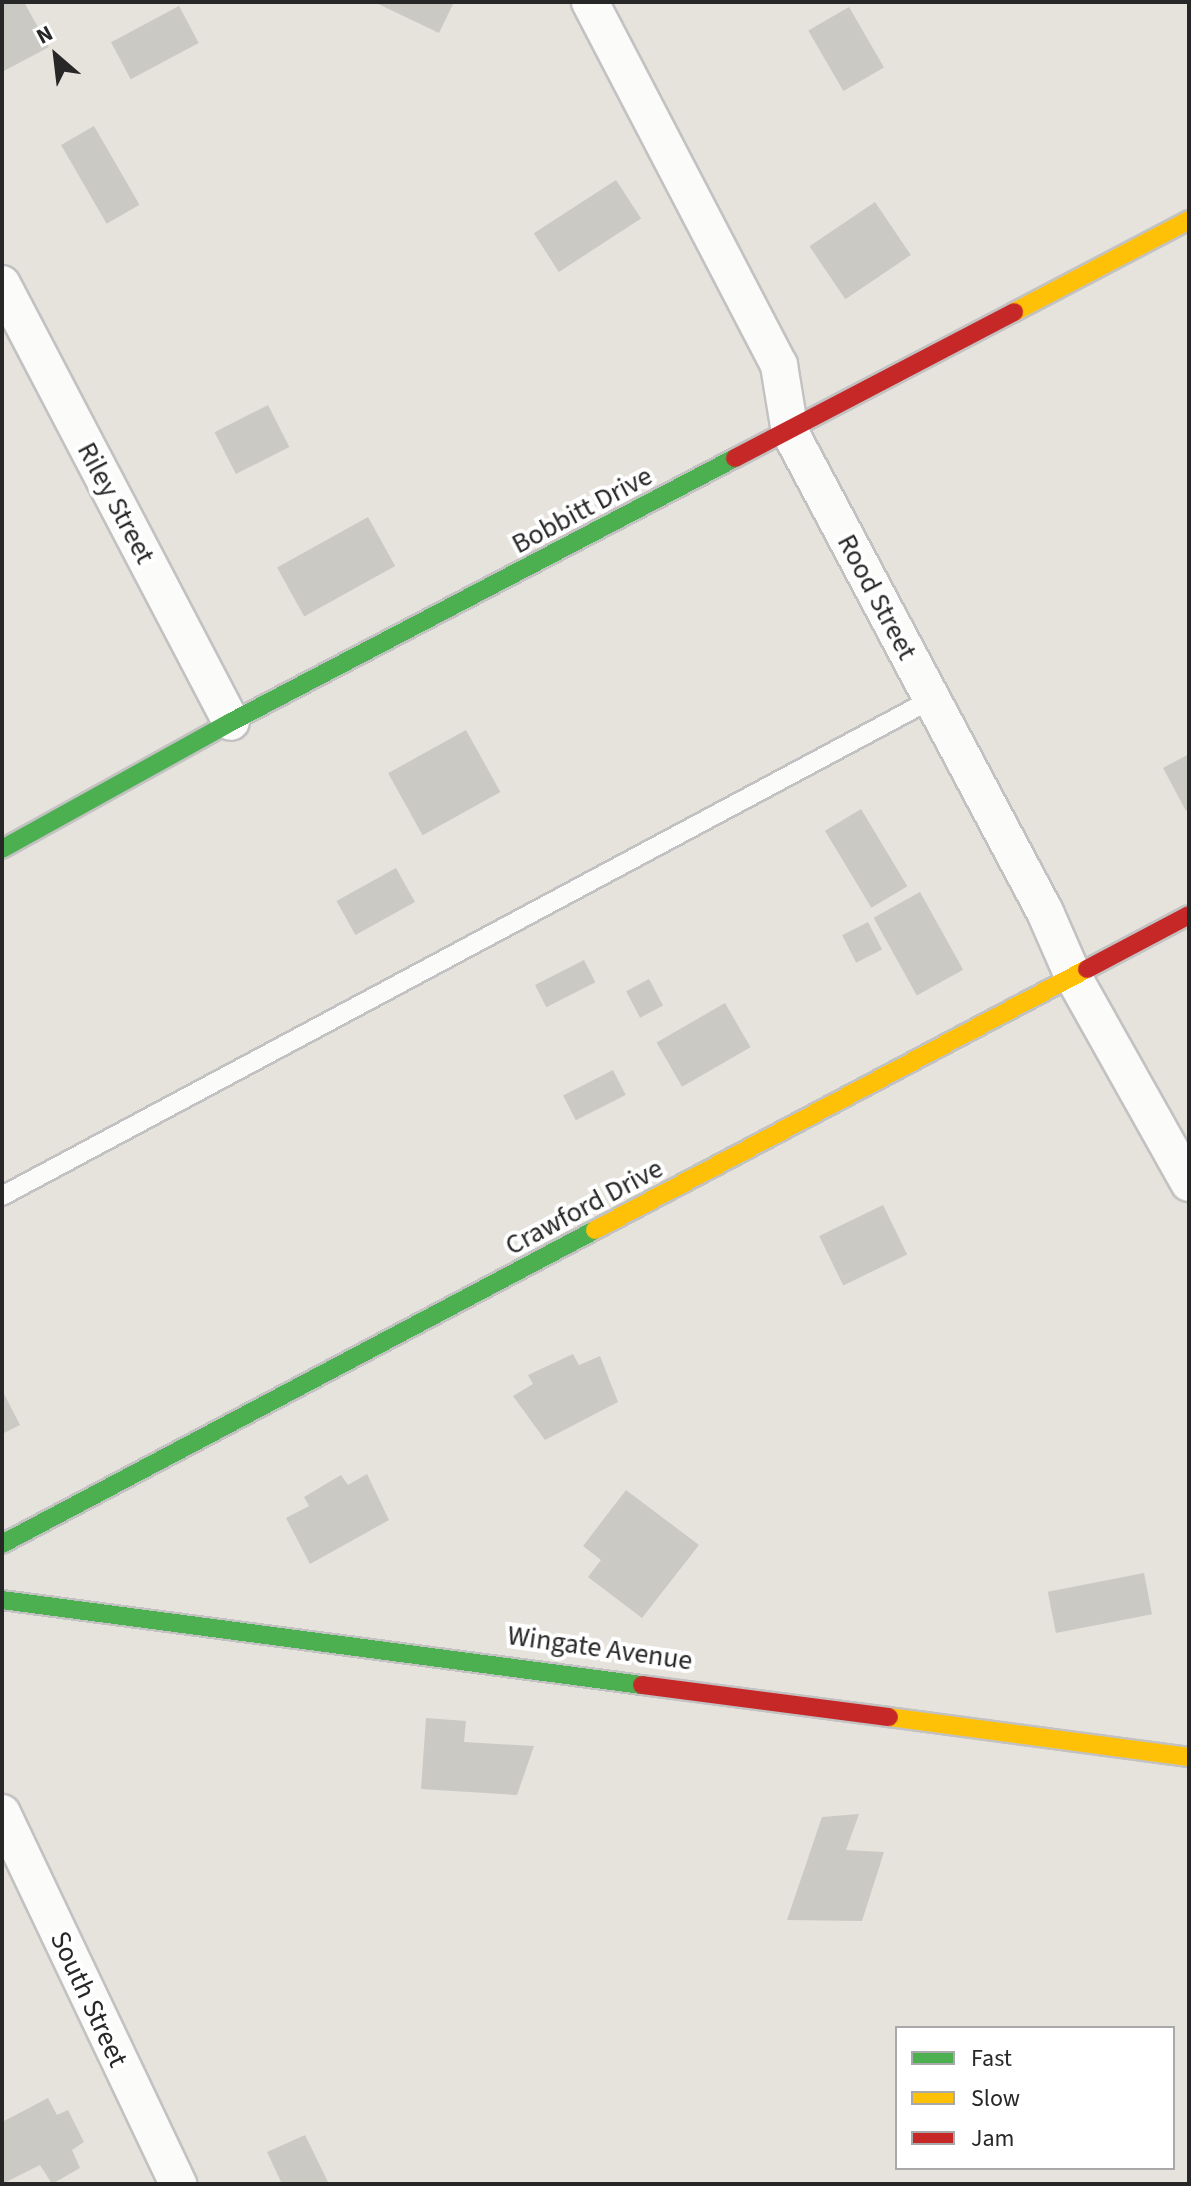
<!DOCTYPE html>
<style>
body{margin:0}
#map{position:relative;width:1191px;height:2186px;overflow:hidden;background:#e6e3dc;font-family:"Source Sans 3",sans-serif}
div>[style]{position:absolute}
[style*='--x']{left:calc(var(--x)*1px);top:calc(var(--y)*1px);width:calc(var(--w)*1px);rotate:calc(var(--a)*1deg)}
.building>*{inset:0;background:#cbc9c3;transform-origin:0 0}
.roads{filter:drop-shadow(2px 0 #c3c2c2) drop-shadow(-2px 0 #c3c2c2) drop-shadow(0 2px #c3c2c2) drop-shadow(0 -2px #c3c2c2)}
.lane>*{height:18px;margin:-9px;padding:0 9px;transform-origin:9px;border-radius:9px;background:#fbfbfa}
.street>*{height:36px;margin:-18px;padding:0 18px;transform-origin:18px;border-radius:18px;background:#fbfbfa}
.fast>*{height:18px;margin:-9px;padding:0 9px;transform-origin:9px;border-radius:9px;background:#4caf50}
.slow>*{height:18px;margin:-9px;padding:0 9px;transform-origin:9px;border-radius:9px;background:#ffc107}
.jam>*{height:18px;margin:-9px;padding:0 9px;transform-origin:9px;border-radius:9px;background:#c62828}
span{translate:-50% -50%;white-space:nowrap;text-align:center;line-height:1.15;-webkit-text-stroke:8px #fff;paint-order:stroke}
.street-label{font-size:28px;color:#272727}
.frame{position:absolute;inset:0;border:4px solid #272727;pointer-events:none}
.legend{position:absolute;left:895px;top:2026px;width:280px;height:144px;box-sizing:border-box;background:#fff;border:2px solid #a9a9a9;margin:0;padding:10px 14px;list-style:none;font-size:24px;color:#272727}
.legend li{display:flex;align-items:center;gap:16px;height:40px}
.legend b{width:40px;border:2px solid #a9a9a9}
.north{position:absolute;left:16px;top:16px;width:80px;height:80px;-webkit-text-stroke:6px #fff;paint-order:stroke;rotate:332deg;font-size:22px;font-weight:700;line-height:32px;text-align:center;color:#272727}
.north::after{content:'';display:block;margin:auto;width:28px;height:36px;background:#272727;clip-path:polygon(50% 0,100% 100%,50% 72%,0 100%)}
</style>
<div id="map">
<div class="building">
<i style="clip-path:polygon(2px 2px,24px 2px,49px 47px,2px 72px)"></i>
<i style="clip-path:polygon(374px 2px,454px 2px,439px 33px)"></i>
<i style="left:179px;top:6px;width:42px;height:77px;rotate:62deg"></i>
<i style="left:849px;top:7px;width:70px;height:47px;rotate:60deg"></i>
<i style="left:94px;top:126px;width:91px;height:38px;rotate:60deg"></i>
<i style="left:616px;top:180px;width:46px;height:98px;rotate:57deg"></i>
<i style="left:875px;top:202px;width:64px;height:79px;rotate:56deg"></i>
<i style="left:268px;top:405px;width:47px;height:60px;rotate:63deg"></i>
<i style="left:368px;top:517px;width:56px;height:104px;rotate:61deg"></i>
<i style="left:466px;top:730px;width:71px;height:89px;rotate:61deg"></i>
<i style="clip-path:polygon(1189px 754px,1189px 809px,1186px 811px,1163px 768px)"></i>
<i style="left:861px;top:809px;width:90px;height:42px;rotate:59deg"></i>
<i style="left:396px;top:868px;width:39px;height:68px;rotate:61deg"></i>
<i style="left:920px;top:892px;width:89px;height:53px;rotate:61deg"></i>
<i style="left:868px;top:922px;width:31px;height:29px;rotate:63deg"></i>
<i style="left:584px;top:960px;width:25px;height:55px;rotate:63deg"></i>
<i style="left:649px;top:979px;width:30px;height:26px;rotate:62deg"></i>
<i style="left:725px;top:1003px;width:51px;height:79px;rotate:60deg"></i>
<i style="left:613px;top:1070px;width:28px;height:56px;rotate:63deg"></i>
<i style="left:883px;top:1205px;width:55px;height:71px;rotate:64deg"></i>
<i style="clip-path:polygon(573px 1354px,579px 1365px,600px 1356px,618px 1402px,545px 1440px,513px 1396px,533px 1384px,528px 1375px)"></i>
<i style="clip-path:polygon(2px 1390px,20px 1425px,2px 1434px)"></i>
<i style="clip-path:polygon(367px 1474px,389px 1520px,310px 1564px,286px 1518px,309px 1506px,304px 1497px,341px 1475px,348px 1485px)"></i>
<i style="clip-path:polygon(626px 1490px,699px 1545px,642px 1618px,588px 1577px,601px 1560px,583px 1546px)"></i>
<i style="left:1144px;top:1573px;width:42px;height:98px;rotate:79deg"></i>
<i style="clip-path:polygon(426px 1718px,466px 1721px,464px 1742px,534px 1746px,517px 1795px,421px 1789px)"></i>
<i style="clip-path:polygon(859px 1814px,846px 1850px,884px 1852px,862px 1921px,787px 1920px,822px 1817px)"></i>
<i style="clip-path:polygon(48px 2098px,57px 2115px,68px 2110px,84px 2142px,72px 2150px,80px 2168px,52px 2184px,40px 2165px,2px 2184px,4px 2121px)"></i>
<i style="clip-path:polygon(305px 2135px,329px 2184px,282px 2184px,267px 2152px)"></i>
</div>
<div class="roads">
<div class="lane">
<i style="--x:2;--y:1196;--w:1054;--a:-28.12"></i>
</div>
<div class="street">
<i style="--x:590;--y:2;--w:409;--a:62.5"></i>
<i style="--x:779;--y:365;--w:68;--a:80.7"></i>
<i style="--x:790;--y:432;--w:544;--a:62.02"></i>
<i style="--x:1045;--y:912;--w:72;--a:66.3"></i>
<i style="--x:1074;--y:978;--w:235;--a:60.7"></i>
<i style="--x:2;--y:284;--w:494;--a:62.4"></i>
<i style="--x:2;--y:1813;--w:411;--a:64.6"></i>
</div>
<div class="fast">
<i style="--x:2;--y:849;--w:262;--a:-29"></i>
<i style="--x:231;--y:722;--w:569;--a:-27.65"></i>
<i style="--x:2;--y:1544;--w:671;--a:-27.9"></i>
<i style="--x:2;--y:1600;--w:646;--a:7.57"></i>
</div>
<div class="slow">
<i style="--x:1014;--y:312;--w:198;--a:-27.7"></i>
<i style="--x:595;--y:1230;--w:557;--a:-27.95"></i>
<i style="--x:889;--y:1717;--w:303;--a:7.6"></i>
</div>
<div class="jam">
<i style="--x:735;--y:458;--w:315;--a:-27.6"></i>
<i style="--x:1087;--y:969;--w:115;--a:-27.9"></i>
<i style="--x:642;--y:1685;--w:249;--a:7.4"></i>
</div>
</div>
<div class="street-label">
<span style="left:116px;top:503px;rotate:62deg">Riley Street</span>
<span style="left:582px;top:510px;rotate:-28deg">Bobbitt Drive</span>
<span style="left:877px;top:597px;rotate:62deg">Rood Street</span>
<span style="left:584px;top:1207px;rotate:-28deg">Crawford Drive</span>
<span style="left:600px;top:1648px;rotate:8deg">Wingate Avenue</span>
<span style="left:89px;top:1999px;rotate:65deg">South Street</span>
</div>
<div class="frame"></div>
<ul class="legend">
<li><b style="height:10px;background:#4caf50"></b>Fast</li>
<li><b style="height:10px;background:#ffc107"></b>Slow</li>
<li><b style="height:10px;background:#c62828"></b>Jam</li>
</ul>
<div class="north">N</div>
</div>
